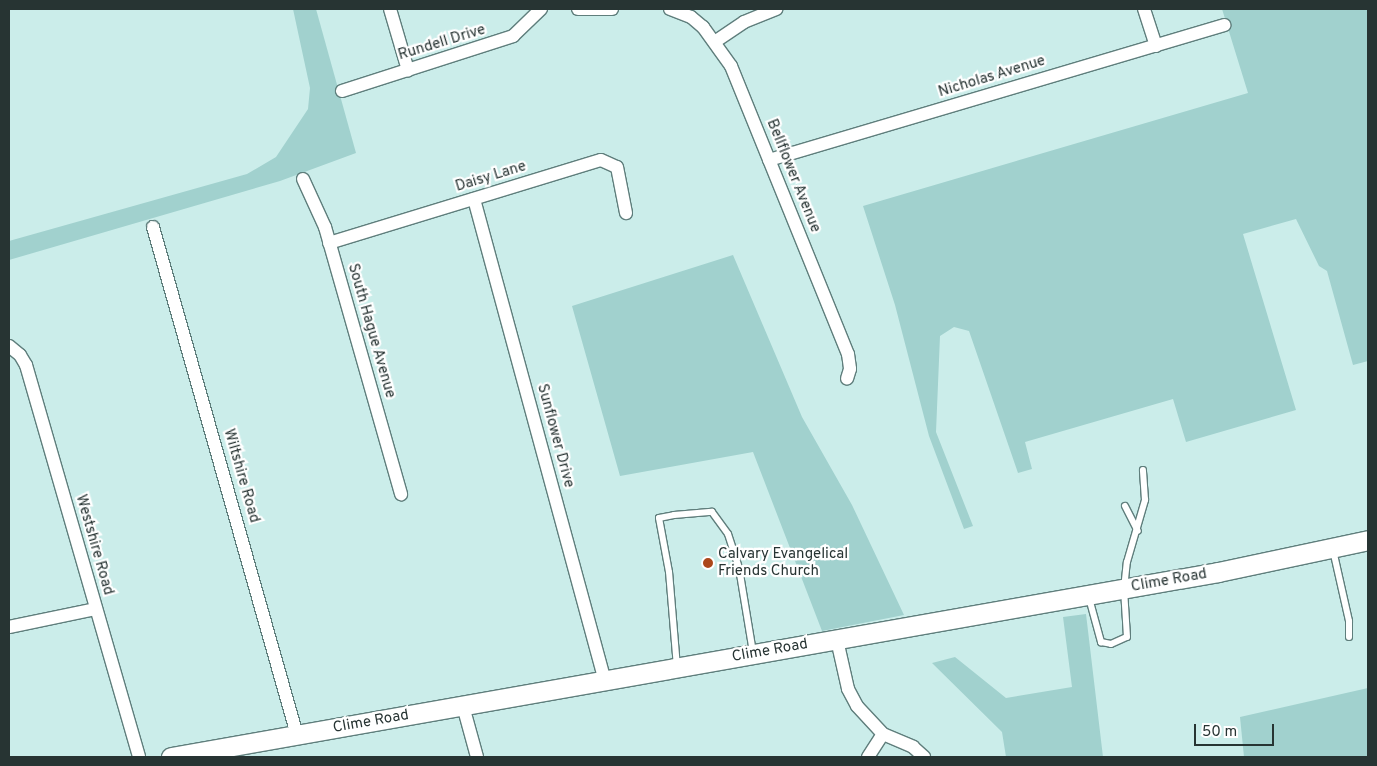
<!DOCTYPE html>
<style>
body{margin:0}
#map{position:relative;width:1377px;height:766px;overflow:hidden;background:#cbedea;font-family:Overpass,sans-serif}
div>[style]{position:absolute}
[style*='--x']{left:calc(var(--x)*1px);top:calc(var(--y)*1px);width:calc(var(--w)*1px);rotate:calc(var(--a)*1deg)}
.green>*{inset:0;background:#a1d1ce}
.roads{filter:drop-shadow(1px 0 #5f7e7c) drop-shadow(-1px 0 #5f7e7c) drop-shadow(0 1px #5f7e7c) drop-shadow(0 -1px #5f7e7c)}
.service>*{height:6px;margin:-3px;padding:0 3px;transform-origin:3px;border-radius:3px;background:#fff}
.minor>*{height:12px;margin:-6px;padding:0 6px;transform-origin:6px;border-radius:6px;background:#fff}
.secondary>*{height:19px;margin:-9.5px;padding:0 9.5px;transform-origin:9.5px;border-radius:9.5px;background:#fff}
.dots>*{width:14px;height:14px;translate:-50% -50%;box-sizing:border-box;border:2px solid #fff;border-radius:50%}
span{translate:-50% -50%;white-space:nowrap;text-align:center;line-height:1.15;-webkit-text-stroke:4.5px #fff;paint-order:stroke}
.street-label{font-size:15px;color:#273433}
.poi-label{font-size:15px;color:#273433}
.left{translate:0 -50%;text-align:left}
.frame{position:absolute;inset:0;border:10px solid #273433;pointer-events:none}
.scale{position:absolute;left:1194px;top:724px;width:80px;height:22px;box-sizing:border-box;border:2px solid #273433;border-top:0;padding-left:6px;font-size:15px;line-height:18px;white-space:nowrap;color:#273433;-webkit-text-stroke:4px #fff;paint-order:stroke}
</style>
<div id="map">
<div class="green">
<i style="clip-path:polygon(293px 9px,316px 9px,356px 153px,280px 181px,9px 260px,9px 241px,247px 174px,276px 157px,308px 109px,310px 88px)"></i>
<i style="clip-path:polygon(1222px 9px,1368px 9px,1368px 361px,1353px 365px,1327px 271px,1319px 266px,1296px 219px,1243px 234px,1296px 410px,1186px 442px,1173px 399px,1025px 442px,1032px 469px,1018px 473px,969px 331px,954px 327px,940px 336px,936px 432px,973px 526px,964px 529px,929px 436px,895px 305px,863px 206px,1248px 93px)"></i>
<i style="clip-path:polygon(733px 255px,802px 417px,852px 505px,904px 615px,822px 631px,753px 452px,620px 476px,572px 306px)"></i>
<i style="clip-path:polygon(1086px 614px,1103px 757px,1006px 757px,1002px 732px,932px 663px,955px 657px,1006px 698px,1072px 687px,1063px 617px)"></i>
<i style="clip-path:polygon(1368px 688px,1368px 757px,1244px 757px,1240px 717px)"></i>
</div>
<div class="roads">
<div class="service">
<i style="--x:1125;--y:506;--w:28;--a:63"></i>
<i style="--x:1333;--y:550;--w:73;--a:77.3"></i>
<i style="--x:1349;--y:621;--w:16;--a:90"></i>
<i style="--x:1089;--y:598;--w:46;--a:74.7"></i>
<i style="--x:1101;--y:642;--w:10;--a:11"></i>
<i style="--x:1111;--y:644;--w:17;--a:-24"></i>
<i style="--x:1127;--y:637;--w:48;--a:-93.6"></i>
<i style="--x:1124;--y:589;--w:27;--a:-84"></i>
<i style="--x:1127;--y:562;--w:65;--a:-73.8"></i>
<i style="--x:1145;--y:500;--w:30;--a:-94"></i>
<i style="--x:677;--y:667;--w:95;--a:-94.8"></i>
<i style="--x:669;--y:572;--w:55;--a:-100.5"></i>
<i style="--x:659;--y:518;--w:15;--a:-11"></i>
<i style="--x:674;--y:515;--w:38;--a:-5"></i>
<i style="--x:712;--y:512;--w:27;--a:54"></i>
<i style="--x:728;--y:534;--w:36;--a:72"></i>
<i style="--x:739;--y:568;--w:86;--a:80.6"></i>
</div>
<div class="minor">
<i style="--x:390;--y:9;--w:64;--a:73.6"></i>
<i style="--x:578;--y:9;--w:34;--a:0"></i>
<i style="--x:670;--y:9;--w:22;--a:21"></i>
<i style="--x:691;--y:17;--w:16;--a:40"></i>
<i style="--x:703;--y:27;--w:48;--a:54.3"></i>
<i style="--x:731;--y:66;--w:311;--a:67.9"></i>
<i style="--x:848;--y:354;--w:15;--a:82"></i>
<i style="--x:850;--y:369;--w:10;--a:107"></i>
<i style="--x:1144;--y:9;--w:39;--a:72"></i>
<i style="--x:716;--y:41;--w:34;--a:-34"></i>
<i style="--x:744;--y:22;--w:35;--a:-22"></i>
<i style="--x:342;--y:91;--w:180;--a:-17.8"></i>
<i style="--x:513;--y:36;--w:39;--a:-44"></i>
<i style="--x:769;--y:160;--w:475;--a:-16.5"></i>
<i style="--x:303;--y:179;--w:53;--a:65.4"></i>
<i style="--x:325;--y:227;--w:278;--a:74.1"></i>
<i style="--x:474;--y:199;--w:499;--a:74.8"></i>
<i style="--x:153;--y:227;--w:528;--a:74.17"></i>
<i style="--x:329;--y:243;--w:284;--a:-17"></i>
<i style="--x:601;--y:160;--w:17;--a:24"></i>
<i style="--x:617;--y:167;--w:47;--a:78.9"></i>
<i style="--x:9;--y:346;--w:14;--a:39"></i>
<i style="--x:20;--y:355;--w:12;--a:59"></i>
<i style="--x:26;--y:365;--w:408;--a:73.9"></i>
<i style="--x:9;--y:627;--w:89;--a:-11.7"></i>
<i style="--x:837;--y:640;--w:50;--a:77.3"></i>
<i style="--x:848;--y:689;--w:19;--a:62"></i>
<i style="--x:857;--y:706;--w:38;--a:47"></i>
<i style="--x:883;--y:734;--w:33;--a:23"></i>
<i style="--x:913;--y:747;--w:15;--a:42"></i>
<i style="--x:463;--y:706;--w:53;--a:74.6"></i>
<i style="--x:868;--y:757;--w:27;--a:-57"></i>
</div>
<div class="secondary">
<i style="--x:171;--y:757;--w:1063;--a:-10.02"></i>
<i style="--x:1218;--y:572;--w:153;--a:-12"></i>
</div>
</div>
<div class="dots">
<i style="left:708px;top:563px;background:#ac471a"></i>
</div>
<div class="street-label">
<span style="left:442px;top:43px;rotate:-17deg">Rundell Drive</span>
<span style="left:992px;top:77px;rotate:-17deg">Nicholas Avenue</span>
<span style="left:793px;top:176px;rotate:68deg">Bellflower Avenue</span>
<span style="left:491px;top:177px;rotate:-17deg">Daisy Lane</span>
<span style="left:371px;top:331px;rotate:74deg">South Hague Avenue</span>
<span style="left:555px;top:436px;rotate:75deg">Sunflower Drive</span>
<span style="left:241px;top:476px;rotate:74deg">Wiltshire Road</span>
<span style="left:94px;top:545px;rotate:74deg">Westshire Road</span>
<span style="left:1169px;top:581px;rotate:-10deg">Clime Road</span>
<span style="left:770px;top:651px;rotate:-10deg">Clime Road</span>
<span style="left:371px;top:722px;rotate:-10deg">Clime Road</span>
</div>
<div class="poi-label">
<span class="left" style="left:718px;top:563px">Calvary Evangelical<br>Friends Church</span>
</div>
<div class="frame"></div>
<div class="scale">50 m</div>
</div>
